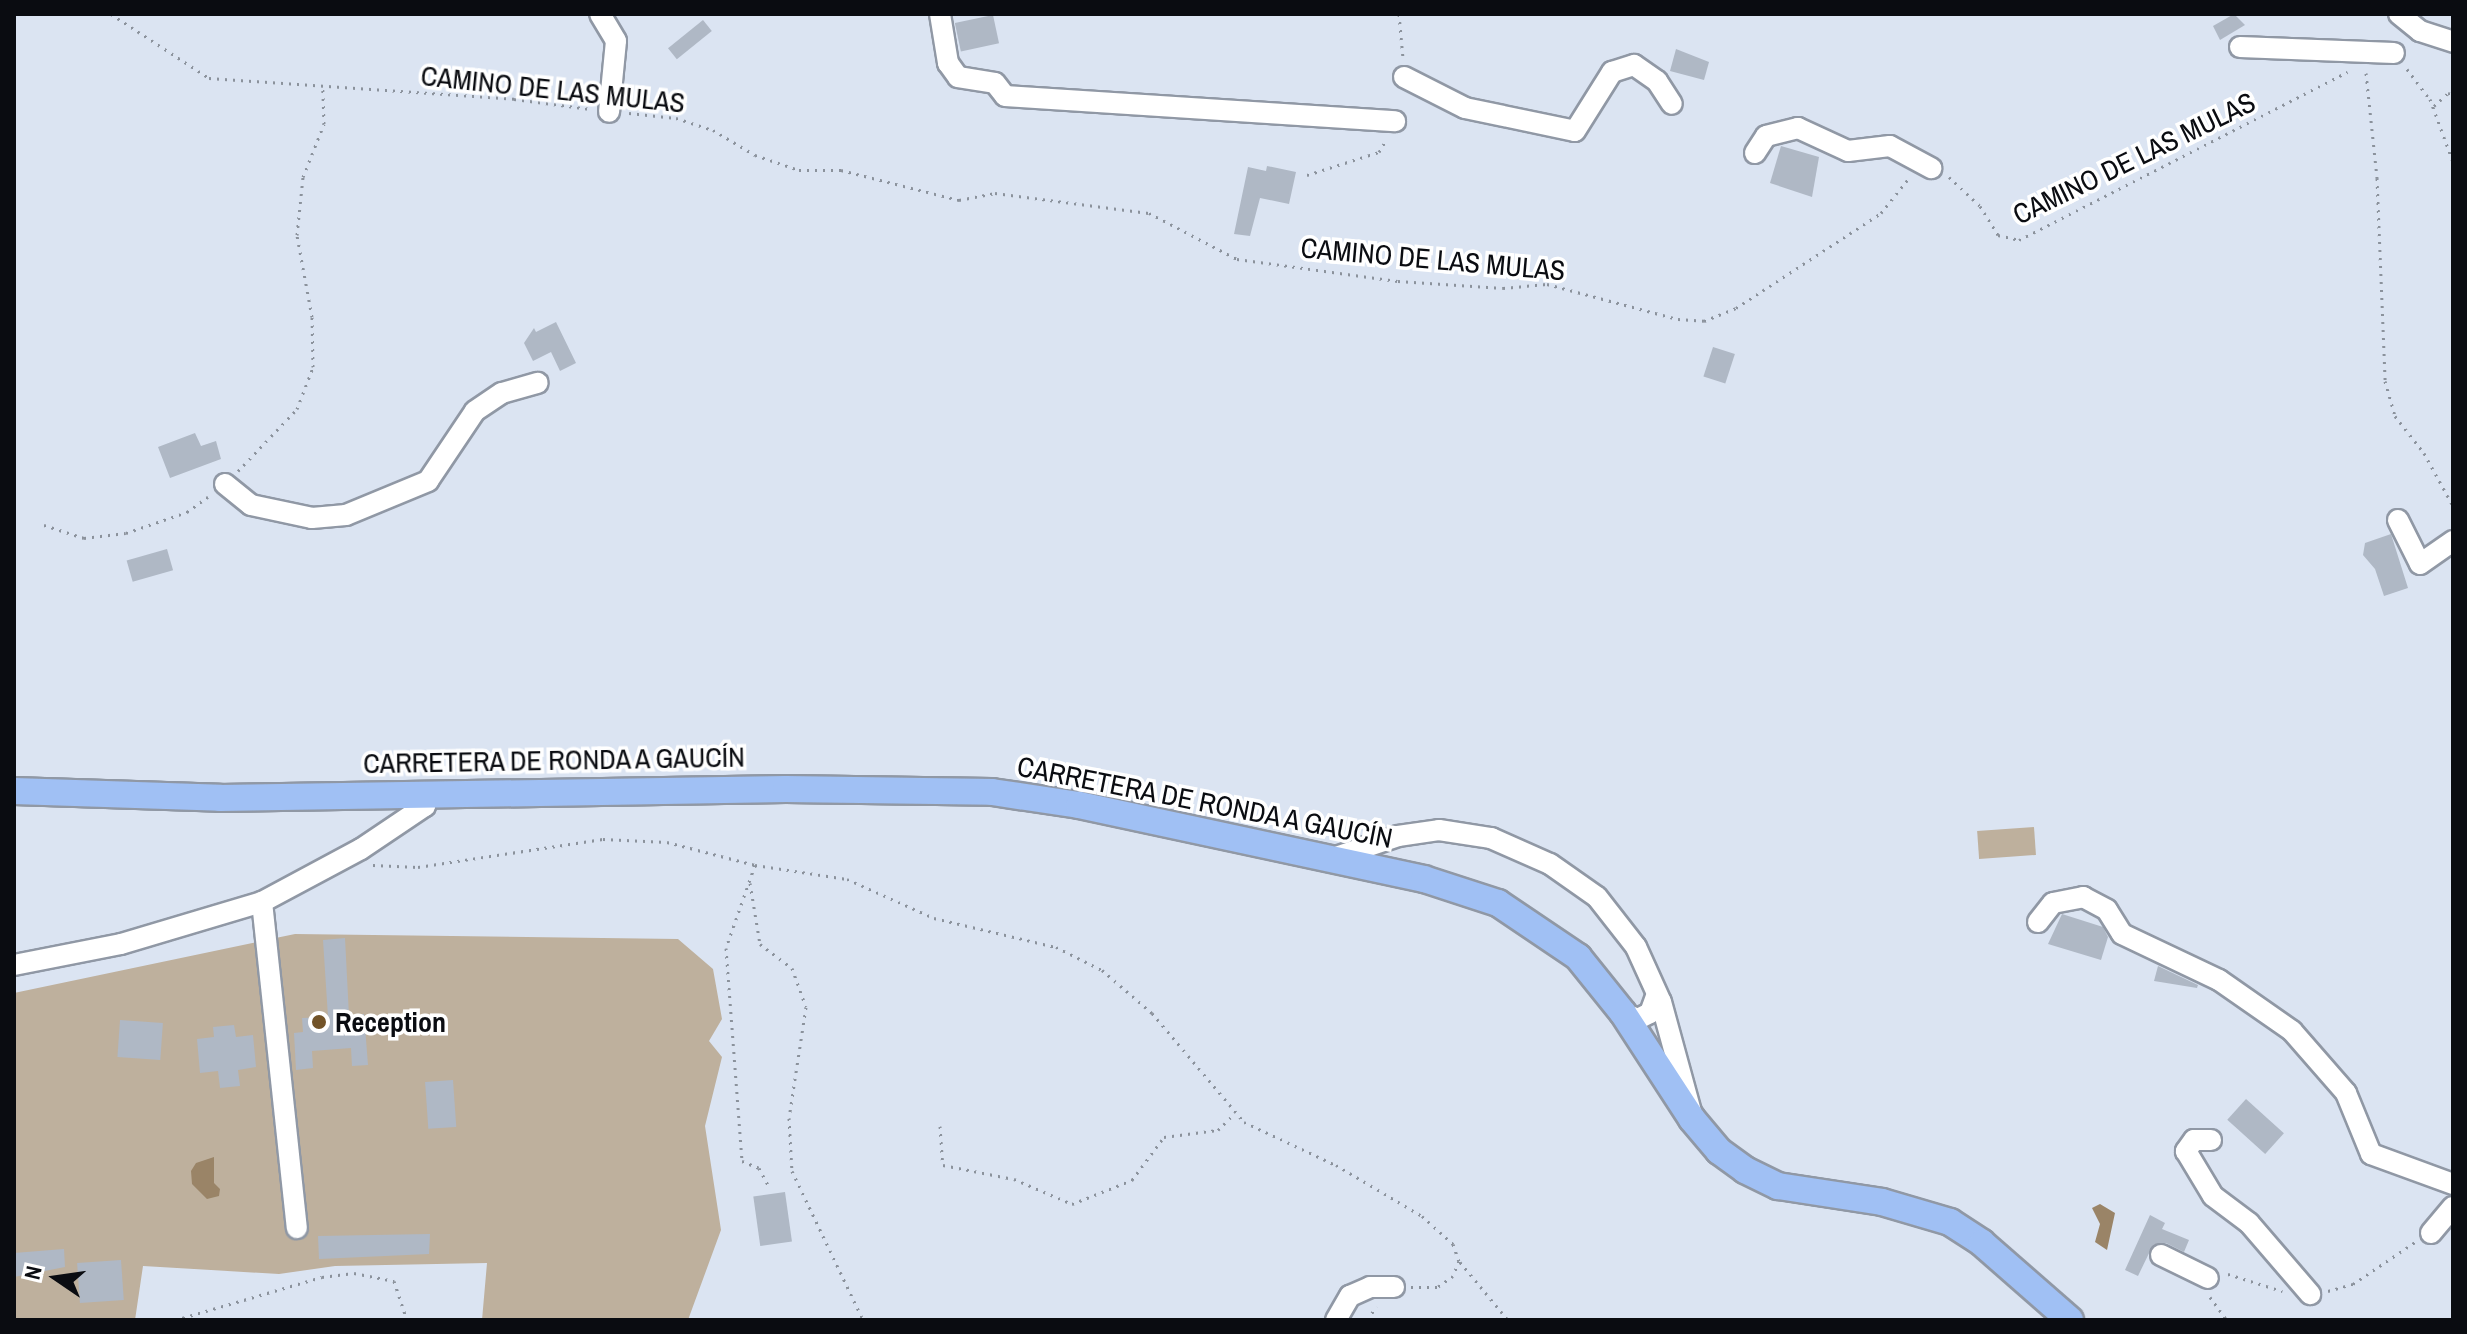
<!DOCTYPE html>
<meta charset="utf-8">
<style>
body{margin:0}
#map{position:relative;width:2467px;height:1334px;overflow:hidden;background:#dbe4f2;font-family:"Archivo Narrow",sans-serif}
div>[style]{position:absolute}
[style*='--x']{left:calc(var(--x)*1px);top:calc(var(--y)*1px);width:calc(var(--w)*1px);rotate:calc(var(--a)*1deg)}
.green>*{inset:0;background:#beb09d;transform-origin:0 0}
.water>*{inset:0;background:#9a8467}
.building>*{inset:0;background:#afb8c5;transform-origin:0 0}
.path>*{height:3px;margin-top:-1.5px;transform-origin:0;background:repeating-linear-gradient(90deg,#8b929c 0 2px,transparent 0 8px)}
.roads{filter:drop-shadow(2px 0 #9098a5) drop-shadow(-2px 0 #9098a5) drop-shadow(0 2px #9098a5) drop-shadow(0 -2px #9098a5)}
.minor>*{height:20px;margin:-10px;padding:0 10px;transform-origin:10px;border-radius:10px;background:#fff}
.major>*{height:26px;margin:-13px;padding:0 13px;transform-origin:13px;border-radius:13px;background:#a0c0f4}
.dots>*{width:22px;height:22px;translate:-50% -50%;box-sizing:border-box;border:4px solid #fff;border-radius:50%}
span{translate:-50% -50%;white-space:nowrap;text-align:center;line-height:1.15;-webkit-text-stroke:7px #fff;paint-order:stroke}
.street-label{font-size:28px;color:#0a0c11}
.poi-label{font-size:28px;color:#0a0c11;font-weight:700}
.left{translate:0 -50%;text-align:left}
.frame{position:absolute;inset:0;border:16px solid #0a0c11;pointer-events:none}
.north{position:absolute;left:16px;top:1238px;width:80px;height:80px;-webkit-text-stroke:6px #fff;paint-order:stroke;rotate:283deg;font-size:22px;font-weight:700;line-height:32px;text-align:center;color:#0a0c11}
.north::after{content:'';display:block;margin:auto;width:28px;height:36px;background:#0a0c11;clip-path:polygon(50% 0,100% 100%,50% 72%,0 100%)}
</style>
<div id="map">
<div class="green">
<i style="left:2034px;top:827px;width:28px;height:57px;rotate:86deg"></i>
<i style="clip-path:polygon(295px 934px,678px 939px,713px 969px,722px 1019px,709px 1041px,722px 1057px,705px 1126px,721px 1230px,688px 1320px,482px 1320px,487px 1263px,335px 1266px,279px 1274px,143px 1266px,135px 1320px,14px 1320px,14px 993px)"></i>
</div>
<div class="water">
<i style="clip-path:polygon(214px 1157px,214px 1183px,220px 1189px,219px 1196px,207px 1199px,192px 1184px,191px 1171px,196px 1163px)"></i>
<i style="clip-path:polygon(2100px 1204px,2115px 1213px,2107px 1250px,2095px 1242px,2100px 1224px,2092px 1208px)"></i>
</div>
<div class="building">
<i style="clip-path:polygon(2234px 14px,2245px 25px,2220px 40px,2213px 26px)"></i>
<i style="left:993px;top:15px;width:29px;height:39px;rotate:78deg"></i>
<i style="left:703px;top:20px;width:14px;height:45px;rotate:51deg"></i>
<i style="clip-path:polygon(1676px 49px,1709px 62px,1704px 80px,1670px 71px)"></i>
<i style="clip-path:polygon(1781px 146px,1819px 157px,1812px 197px,1770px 183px)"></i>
<i style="clip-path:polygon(1267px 166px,1296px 172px,1289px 204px,1260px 198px,1250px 236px,1234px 234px,1248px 167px,1266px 171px)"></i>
<i style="clip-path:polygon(556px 322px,576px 363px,560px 371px,551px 352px,533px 361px,524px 343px,534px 328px,536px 332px)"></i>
<i style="left:1713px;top:347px;width:23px;height:31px;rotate:18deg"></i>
<i style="clip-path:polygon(195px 433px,201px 446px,216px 441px,221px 459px,170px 478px,158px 447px)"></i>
<i style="clip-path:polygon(2391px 534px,2408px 588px,2384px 596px,2375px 569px,2363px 555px,2365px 543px)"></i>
<i style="left:167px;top:549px;width:22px;height:42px;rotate:74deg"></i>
<i style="clip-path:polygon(2062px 914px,2103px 927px,2108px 937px,2101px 960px,2048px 944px)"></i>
<i style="clip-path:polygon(345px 938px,349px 1016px,364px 1014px,368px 1065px,352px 1066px,351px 1048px,312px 1051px,313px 1068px,296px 1070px,294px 1033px,303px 1032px,302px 1018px,328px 1017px,323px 940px)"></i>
<i style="clip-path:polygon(2158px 966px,2198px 985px,2197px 988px,2154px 981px)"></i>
<i style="left:120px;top:1020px;width:43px;height:37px;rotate:4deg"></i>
<i style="clip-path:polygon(234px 1025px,236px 1037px,253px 1035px,256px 1067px,238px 1070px,240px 1086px,220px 1088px,218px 1071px,200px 1073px,197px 1039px,214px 1037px,213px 1027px)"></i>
<i style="left:453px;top:1080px;width:47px;height:28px;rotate:86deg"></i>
<i style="left:2246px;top:1099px;width:51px;height:28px;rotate:42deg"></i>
<i style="left:785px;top:1192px;width:50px;height:32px;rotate:82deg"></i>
<i style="clip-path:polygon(2150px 1215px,2165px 1223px,2162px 1229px,2189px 1240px,2184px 1252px,2166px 1243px,2153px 1245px,2138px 1276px,2125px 1270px)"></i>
<i style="clip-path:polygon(430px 1234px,429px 1254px,319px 1259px,318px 1236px)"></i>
<i style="clip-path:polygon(64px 1249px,65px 1267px,14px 1277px,14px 1253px)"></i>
<i style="left:121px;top:1260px;width:40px;height:44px;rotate:86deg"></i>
</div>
<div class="path">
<i style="--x:111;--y:14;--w:117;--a:33.1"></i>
<i style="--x:209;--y:78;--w:306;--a:3.9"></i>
<i style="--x:514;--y:99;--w:77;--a:7.5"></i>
<i style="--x:1399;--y:14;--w:44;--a:84.8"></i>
<i style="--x:2407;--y:69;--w:38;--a:53"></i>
<i style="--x:2430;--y:99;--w:67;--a:69.9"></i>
<i style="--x:2366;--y:73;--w:106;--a:84"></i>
<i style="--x:2377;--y:178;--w:203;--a:87.7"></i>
<i style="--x:2385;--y:381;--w:36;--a:74"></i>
<i style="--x:2395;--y:416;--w:47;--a:51.9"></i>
<i style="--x:2424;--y:453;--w:60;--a:61.3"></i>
<i style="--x:2434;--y:106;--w:19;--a:-43"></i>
<i style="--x:2448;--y:93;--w:5;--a:22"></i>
<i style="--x:629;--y:113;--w:47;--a:6.1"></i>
<i style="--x:676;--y:118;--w:39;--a:18"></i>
<i style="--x:713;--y:130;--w:49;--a:30.8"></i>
<i style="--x:755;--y:155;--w:46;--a:18.8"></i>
<i style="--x:799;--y:170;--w:42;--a:0"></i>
<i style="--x:841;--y:170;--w:122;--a:14.3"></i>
<i style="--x:959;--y:200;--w:37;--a:-11"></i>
<i style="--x:995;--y:193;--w:155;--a:7.4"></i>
<i style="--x:1149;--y:213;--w:99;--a:27.6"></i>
<i style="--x:1237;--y:259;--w:162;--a:7.8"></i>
<i style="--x:1398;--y:281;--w:105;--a:3.8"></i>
<i style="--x:1503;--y:288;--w:44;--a:-5.2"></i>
<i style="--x:1547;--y:284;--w:136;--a:15"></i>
<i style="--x:1678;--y:319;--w:26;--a:4"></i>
<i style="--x:1704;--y:321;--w:35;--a:-22"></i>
<i style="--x:1736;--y:308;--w:173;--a:-33.2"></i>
<i style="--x:1881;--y:213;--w:45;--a:-51.3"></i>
<i style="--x:1307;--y:175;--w:76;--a:-17.7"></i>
<i style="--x:1379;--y:152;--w:12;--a:-59"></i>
<i style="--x:1949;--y:177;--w:42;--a:43.1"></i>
<i style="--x:1980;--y:206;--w:34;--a:58"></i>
<i style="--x:1998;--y:235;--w:22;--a:13"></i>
<i style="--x:2019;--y:240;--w:369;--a:-27.1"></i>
<i style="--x:238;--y:471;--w:86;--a:-46.4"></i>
<i style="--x:297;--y:409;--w:45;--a:-69.1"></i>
<i style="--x:313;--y:367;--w:50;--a:-91.1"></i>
<i style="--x:312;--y:317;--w:83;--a:-100.4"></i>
<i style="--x:297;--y:235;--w:58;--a:-84.1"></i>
<i style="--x:303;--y:177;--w:57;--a:-68.4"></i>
<i style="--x:324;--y:124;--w:37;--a:-92"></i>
<i style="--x:44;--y:525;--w:42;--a:18"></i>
<i style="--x:84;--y:538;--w:42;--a:-6.8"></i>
<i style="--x:126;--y:533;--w:65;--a:-19"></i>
<i style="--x:187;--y:512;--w:26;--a:-36"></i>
<i style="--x:373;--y:865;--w:45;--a:2.5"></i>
<i style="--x:418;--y:867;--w:187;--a:-8.6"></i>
<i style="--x:603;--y:839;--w:64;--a:2.7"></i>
<i style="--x:667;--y:842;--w:91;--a:14.6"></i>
<i style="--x:755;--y:865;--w:93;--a:8.7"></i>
<i style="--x:847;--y:879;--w:95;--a:24.1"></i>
<i style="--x:934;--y:918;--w:125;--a:13.4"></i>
<i style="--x:1056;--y:947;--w:51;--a:26.6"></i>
<i style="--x:1102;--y:970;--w:66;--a:40.7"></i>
<i style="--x:1152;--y:1013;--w:143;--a:49.8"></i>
<i style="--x:1244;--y:1122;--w:102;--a:25.1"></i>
<i style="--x:1336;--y:1165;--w:100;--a:30.7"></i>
<i style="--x:1422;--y:1216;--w:42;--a:42.1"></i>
<i style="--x:1453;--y:1244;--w:18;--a:71"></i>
<i style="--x:1459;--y:1261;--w:16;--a:112"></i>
<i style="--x:1453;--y:1276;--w:19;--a:145"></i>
<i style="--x:1437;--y:1287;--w:26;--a:180"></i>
<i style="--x:755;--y:865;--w:88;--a:109.3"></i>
<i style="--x:726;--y:948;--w:214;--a:85.7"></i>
<i style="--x:742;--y:1161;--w:18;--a:22"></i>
<i style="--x:759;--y:1168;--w:19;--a:62"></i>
<i style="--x:750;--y:883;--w:62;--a:80.7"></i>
<i style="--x:760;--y:944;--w:40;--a:37"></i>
<i style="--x:792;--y:968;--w:41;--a:70.3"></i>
<i style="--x:806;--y:1007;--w:112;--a:98.7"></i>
<i style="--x:789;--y:1118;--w:53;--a:86.8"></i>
<i style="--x:792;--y:1171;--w:165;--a:64.5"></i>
<i style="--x:940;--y:1126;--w:39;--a:86"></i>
<i style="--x:943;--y:1165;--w:72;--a:11.2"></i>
<i style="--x:1014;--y:1179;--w:63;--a:23.3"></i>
<i style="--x:1072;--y:1204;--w:65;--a:-21.8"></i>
<i style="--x:1132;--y:1180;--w:54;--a:-53.3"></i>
<i style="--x:1164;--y:1137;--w:54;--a:-7.4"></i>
<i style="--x:1218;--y:1130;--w:24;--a:-45"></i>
<i style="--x:1460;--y:1262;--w:75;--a:50.4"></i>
<i style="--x:2228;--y:1274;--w:57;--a:17.5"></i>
<i style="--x:2328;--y:1291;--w:26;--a:-16"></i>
<i style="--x:2353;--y:1284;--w:75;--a:-34.1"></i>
<i style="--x:2210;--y:1297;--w:29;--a:54"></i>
<i style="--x:175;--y:1320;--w:153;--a:-16.3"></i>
<i style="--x:322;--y:1277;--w:32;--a:-7"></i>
<i style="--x:354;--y:1273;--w:41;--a:11.3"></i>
<i style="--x:394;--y:1281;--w:41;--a:71.6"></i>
<i style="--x:1368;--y:1320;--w:16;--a:-60"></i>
</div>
<div class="roads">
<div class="minor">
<i style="--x:600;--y:14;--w:31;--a:59"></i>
<i style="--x:616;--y:41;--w:71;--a:95.6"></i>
<i style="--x:940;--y:14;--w:50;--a:80.7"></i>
<i style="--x:948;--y:63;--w:17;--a:54"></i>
<i style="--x:958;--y:77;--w:37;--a:9"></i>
<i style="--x:995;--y:83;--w:16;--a:52"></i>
<i style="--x:1005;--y:96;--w:391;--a:3.7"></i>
<i style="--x:2399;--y:14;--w:27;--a:39"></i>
<i style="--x:2420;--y:31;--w:35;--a:18"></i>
<i style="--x:2240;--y:47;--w:154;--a:2.2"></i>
<i style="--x:1404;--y:77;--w:68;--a:26.9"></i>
<i style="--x:1465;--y:108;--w:112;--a:11.8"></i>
<i style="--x:1575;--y:131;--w:70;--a:-57.9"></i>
<i style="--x:1612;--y:72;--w:23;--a:-18"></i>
<i style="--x:1634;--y:65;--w:28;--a:35"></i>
<i style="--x:1657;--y:81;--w:27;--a:57"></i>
<i style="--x:1755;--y:153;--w:20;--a:-57"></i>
<i style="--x:1766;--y:136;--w:33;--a:-14"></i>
<i style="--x:1798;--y:128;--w:55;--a:24.7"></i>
<i style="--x:1848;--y:151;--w:42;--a:-6.8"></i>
<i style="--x:1890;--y:146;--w:47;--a:28.2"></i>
<i style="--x:225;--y:484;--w:33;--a:39"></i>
<i style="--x:251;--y:505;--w:62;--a:12"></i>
<i style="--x:312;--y:518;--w:34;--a:-5"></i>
<i style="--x:346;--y:515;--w:89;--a:-22.5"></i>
<i style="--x:428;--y:481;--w:84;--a:-56.1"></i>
<i style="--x:475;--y:411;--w:32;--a:-34"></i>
<i style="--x:502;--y:393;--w:37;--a:-16"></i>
<i style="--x:2398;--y:520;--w:49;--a:63.4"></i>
<i style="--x:2420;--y:564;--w:40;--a:-34.9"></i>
<i style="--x:1336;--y:857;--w:65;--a:-18.7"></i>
<i style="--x:1398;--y:836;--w:41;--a:-8.3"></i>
<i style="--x:1439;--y:830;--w:53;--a:8.7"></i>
<i style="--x:1491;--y:838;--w:64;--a:23.8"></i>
<i style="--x:1550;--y:864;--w:57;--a:35.1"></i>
<i style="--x:1597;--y:897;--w:63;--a:52"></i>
<i style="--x:1636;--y:947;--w:60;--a:65.6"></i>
<i style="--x:1661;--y:1002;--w:117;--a:74.7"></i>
<i style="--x:262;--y:902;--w:328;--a:83.9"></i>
<i style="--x:2038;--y:922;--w:24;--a:-52"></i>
<i style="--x:2053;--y:903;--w:31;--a:-11"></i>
<i style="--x:2083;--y:897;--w:27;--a:28"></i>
<i style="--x:2107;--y:910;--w:28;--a:58"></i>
<i style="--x:2122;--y:934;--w:107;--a:25.4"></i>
<i style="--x:2219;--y:980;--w:89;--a:34.9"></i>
<i style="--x:2292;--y:1031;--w:82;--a:48.9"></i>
<i style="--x:2346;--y:1093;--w:66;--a:67.7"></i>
<i style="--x:2371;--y:1154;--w:87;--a:20.1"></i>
<i style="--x:14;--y:965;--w:109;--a:-11.1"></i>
<i style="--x:121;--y:944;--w:147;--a:-16.6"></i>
<i style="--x:262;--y:902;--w:112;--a:-28.2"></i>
<i style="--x:361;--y:849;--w:77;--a:-33.9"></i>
<i style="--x:425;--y:806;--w:13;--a:-77"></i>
<i style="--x:1623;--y:1013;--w:16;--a:22"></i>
<i style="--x:1638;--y:1019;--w:13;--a:-27"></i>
<i style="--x:1650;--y:1013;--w:20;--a:-70"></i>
<i style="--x:2211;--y:1140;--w:17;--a:180"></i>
<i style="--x:2194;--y:1140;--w:14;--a:126"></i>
<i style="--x:2186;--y:1151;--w:52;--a:59"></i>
<i style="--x:2213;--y:1196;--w:45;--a:36.9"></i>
<i style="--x:2249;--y:1223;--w:94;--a:49.3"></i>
<i style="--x:2431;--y:1233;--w:34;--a:-50"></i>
<i style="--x:2161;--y:1255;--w:52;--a:26.1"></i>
<i style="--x:1336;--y:1320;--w:28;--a:-60"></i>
<i style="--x:1350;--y:1296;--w:22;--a:-24"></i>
<i style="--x:1370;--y:1287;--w:24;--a:0"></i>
</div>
<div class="major">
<i style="--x:14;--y:791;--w:206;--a:1.9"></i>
<i style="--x:220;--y:798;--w:566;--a:-0.91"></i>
<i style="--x:786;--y:789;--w:206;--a:0.8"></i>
<i style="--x:992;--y:792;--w:88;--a:8.5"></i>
<i style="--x:1079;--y:805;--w:353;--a:12.1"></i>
<i style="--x:1424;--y:879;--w:78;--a:18"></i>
<i style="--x:1498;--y:903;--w:97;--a:34"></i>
<i style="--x:1578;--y:957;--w:72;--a:51.2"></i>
<i style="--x:1623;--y:1013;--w:126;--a:56.9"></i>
<i style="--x:1692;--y:1119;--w:42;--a:49.8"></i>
<i style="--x:1719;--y:1151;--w:32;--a:36"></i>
<i style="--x:1745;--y:1170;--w:37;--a:26"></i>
<i style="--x:1778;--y:1186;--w:105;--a:8.7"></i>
<i style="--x:1882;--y:1202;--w:71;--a:16.4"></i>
<i style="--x:1950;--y:1222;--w:38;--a:33"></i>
<i style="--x:1982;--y:1243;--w:117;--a:41.2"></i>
</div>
</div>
<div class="dots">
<i style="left:319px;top:1022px;background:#725328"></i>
</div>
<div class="street-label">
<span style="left:553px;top:89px;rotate:6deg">CAMINO DE LAS MULAS</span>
<span style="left:2134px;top:158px;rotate:-26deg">CAMINO DE LAS MULAS</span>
<span style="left:1433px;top:259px;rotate:5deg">CAMINO DE LAS MULAS</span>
<span style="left:554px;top:760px;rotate:-1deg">CARRETERA DE RONDA A GAUCÍN</span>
<span style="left:1205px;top:802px;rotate:11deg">CARRETERA DE RONDA A GAUCÍN</span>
</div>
<div class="poi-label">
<span class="left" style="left:335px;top:1022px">Reception</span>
</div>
<div class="frame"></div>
<div class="north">N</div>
</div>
